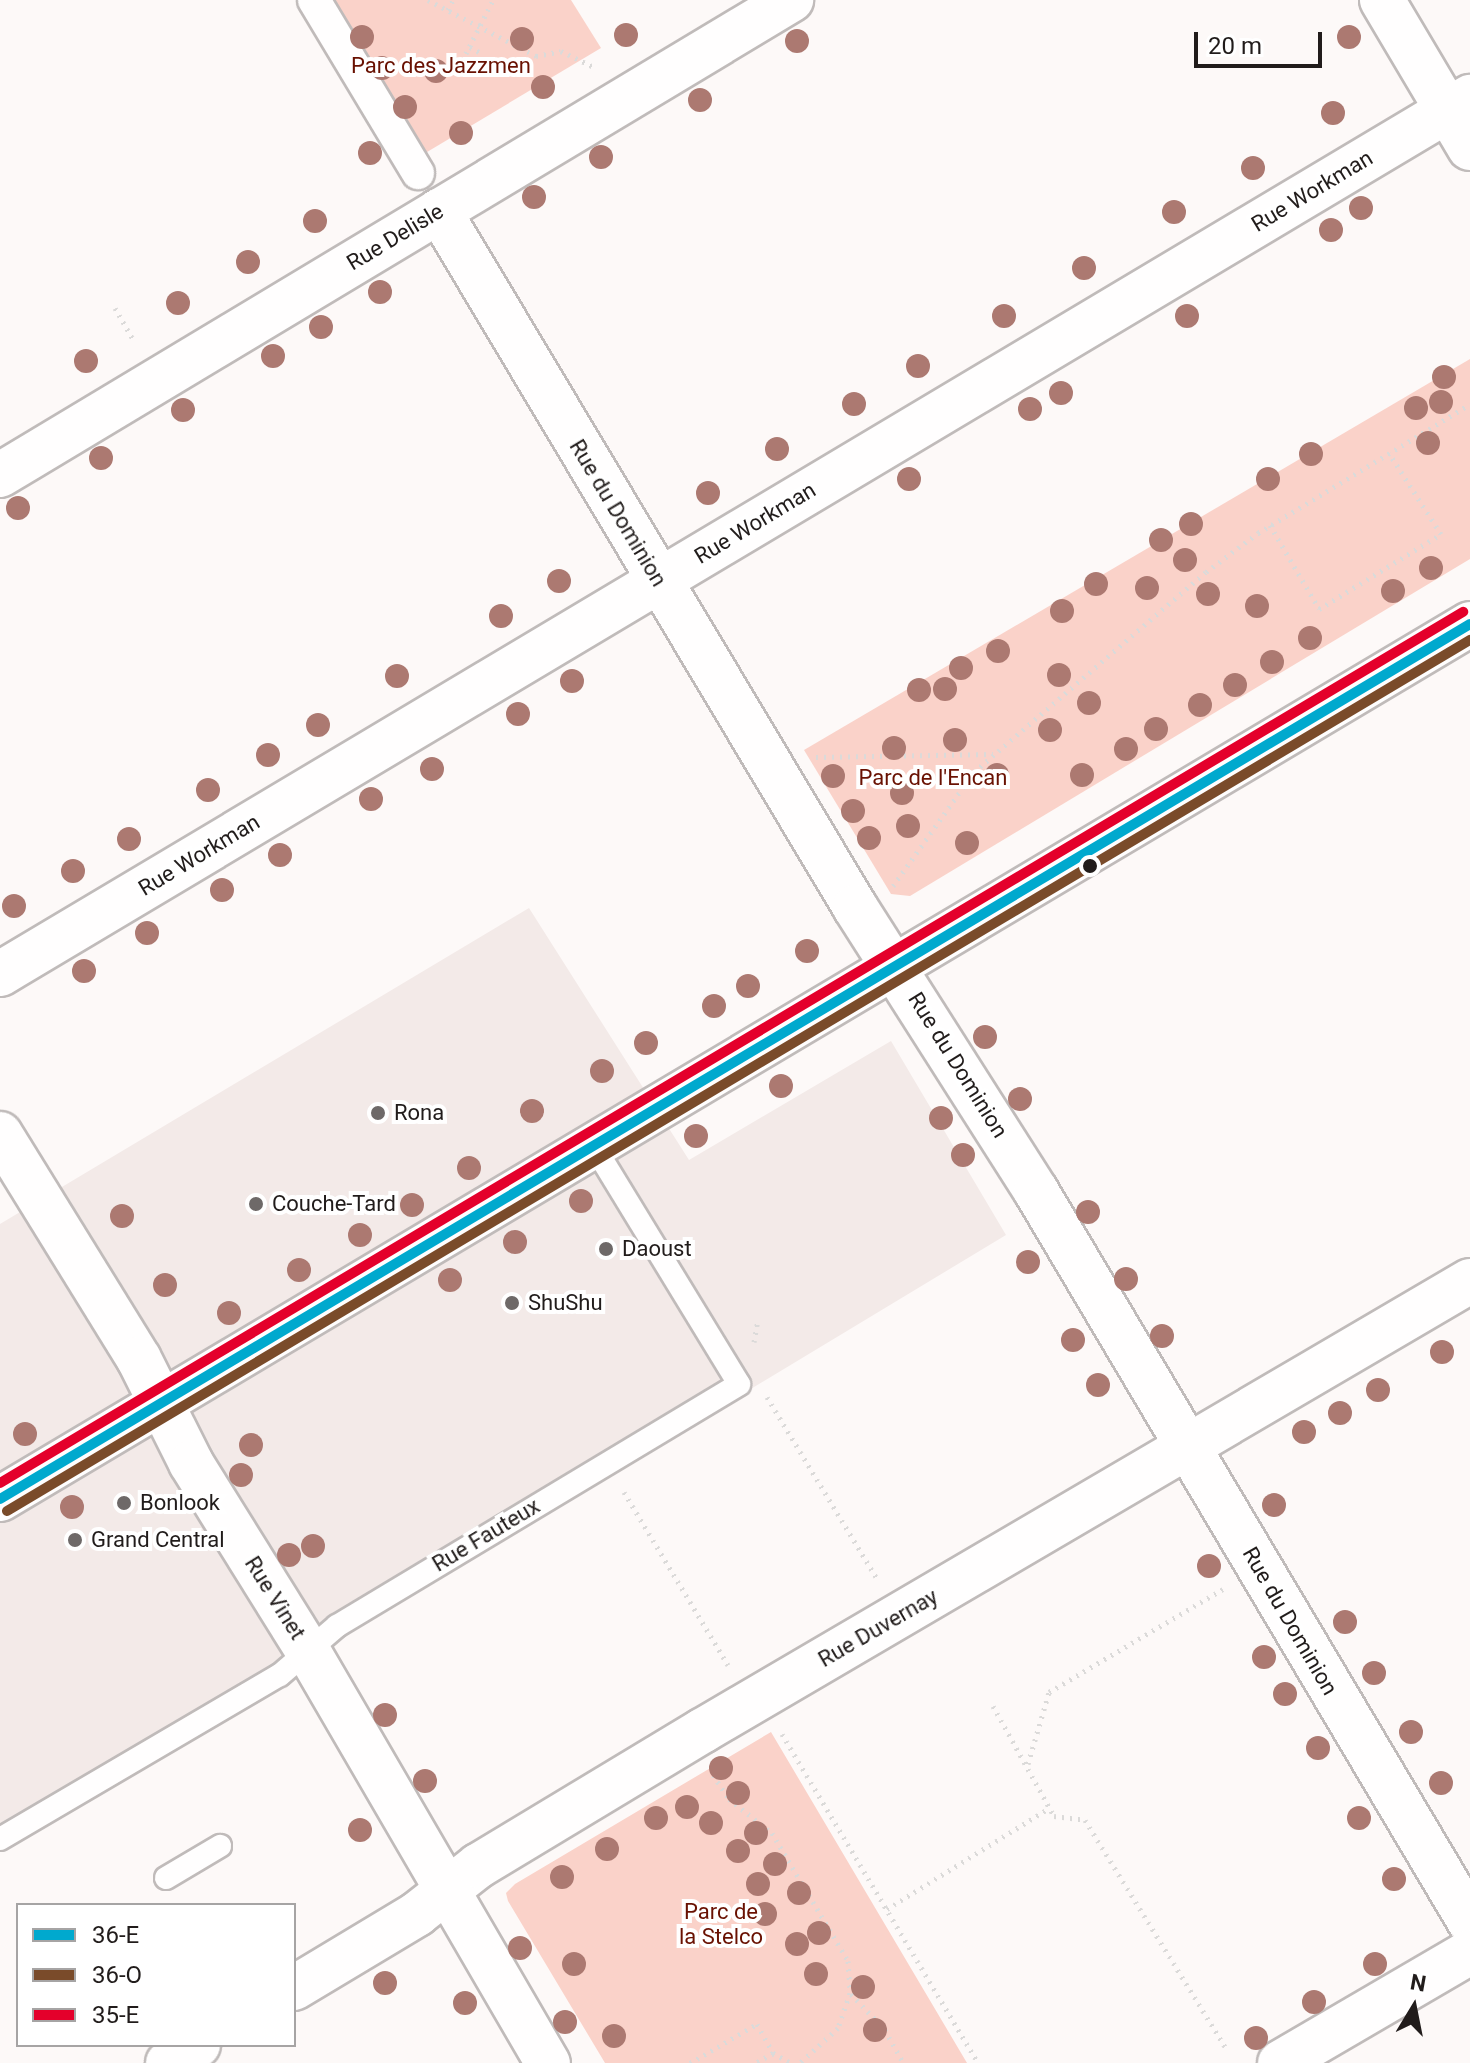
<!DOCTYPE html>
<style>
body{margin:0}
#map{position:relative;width:1470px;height:2063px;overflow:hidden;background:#fdf9f8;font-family:Roboto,sans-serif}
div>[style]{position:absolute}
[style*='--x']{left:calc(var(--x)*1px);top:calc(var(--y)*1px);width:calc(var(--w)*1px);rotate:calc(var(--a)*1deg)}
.built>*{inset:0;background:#f3eae8}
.green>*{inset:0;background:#fad2c9}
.path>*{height:5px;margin-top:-2.5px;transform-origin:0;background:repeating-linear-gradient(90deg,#dbdad9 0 2px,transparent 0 8px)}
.roads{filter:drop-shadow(2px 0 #c0bbba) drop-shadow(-2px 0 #c0bbba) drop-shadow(0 2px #c0bbba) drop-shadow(0 -2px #c0bbba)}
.service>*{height:22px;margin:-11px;padding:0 11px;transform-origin:11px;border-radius:11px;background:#fffefe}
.pedestrian>*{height:32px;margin:-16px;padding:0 16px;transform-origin:16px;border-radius:16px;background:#fffefe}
.minor>*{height:44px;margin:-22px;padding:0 22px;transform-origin:22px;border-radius:22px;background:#fffefe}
.tertiary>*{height:44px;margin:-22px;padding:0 22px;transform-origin:22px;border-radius:22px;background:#fffefe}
.secondary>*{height:44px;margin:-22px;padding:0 22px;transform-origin:22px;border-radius:22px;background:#fffefe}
.bus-1>*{height:10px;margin:-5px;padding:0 5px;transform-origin:5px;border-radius:5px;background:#00a9ce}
.bus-2>*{height:10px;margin:-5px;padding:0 5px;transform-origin:5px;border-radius:5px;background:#7a4b2a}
.bus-3>*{height:10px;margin:-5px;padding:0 5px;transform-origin:5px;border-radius:5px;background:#e4002b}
.trees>*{width:24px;height:24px;margin:-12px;border-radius:50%;background:#ac7971}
.dots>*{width:22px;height:22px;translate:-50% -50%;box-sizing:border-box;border:4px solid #fff;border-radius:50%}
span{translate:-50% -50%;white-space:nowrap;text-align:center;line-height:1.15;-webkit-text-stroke:8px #fff;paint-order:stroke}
.park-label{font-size:22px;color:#691102}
.street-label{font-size:22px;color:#211c1b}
.poi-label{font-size:22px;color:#211c1b}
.left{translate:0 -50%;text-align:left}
.legend{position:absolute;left:16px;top:1903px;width:280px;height:144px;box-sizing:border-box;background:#fff;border:2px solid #a6a4a4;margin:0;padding:10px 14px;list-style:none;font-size:24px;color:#211c1b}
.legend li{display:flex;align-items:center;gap:16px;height:40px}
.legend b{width:40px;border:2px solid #a6a4a4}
.north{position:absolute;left:1374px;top:1967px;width:80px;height:80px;-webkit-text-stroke:6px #fff;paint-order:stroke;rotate:10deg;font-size:22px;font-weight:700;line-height:32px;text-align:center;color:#211c1b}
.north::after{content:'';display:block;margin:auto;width:28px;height:36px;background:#211c1b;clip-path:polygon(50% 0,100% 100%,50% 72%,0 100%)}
.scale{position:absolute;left:1194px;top:32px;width:128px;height:36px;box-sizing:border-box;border:4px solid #211c1b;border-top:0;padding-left:10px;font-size:24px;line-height:28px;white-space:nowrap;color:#211c1b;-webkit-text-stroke:6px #fff;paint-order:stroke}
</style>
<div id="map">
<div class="built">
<i style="clip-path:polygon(529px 908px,689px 1160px,891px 1041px,1006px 1235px,0 1842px,0 1224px)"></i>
</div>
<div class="green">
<i style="clip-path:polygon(324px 0,571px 0,601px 48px,417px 158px)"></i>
<i style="clip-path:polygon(1470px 359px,1470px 559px,910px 896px,891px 894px,804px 750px)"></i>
<i style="clip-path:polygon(771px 1732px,967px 2063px,968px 2063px,605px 2063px,508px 1901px,506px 1893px,515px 1884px)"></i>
</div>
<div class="path">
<i style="--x:428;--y:0;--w:122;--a:27.4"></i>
<i style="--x:536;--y:56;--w:25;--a:-11"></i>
<i style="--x:561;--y:51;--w:37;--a:26"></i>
<i style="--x:448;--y:10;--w:11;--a:-63"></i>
<i style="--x:470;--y:47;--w:13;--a:29"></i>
<i style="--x:455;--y:75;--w:84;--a:-63.1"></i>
<i style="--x:115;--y:308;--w:38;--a:60"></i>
<i style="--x:1270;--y:525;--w:97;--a:59.7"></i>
<i style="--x:1319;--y:609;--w:143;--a:-31.6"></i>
<i style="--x:1441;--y:534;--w:96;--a:-122.7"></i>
<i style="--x:816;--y:757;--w:177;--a:-1"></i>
<i style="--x:893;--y:886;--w:140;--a:-54.6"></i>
<i style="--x:974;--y:772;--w:306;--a:-40.8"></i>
<i style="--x:1206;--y:572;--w:65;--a:-36.9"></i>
<i style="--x:1258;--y:533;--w:248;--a:-31.3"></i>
<i style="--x:754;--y:1342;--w:23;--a:-80"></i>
<i style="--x:767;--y:1397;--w:214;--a:58.8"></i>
<i style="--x:624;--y:1492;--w:202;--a:59"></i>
<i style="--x:993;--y:1706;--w:126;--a:61"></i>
<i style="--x:1054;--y:1816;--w:31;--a:7"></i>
<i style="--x:1085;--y:1820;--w:268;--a:58.3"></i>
<i style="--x:782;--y:1734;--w:383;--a:59.2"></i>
<i style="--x:1028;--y:1764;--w:75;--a:-73.7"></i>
<i style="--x:1049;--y:1692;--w:202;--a:-30.6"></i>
<i style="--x:713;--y:1775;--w:29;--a:56"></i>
<i style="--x:729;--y:1799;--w:55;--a:38.3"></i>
<i style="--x:772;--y:1833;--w:149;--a:59.3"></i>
<i style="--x:848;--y:1961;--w:32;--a:86"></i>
<i style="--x:850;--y:1993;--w:37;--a:109"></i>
<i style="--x:838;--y:2028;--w:52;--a:137.4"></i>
<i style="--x:887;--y:1909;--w:191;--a:-31.9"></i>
<i style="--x:851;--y:1994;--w:50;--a:46.6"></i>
<i style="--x:885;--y:2030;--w:38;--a:61"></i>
<i style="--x:773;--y:2053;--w:21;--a:29"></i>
<i style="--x:690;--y:2063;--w:78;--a:-30.2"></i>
<i style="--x:757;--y:2024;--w:33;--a:61"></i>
<i style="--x:773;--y:2053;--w:20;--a:150"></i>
</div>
<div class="roads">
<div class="service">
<i style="--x:0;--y:1839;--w:324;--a:-30.4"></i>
<i style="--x:280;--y:1675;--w:75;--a:-40.7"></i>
<i style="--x:337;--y:1626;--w:469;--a:-31"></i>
<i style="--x:739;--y:1384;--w:280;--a:-121.4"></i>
<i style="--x:166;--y:1878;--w:63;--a:-30.7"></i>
</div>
<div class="pedestrian">
<i style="--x:314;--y:0;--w:202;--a:59"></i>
</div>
<div class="minor">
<i style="--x:439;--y:211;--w:811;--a:59.13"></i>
<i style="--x:855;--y:907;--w:337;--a:57.5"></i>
<i style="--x:1036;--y:1191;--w:850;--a:59.3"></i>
<i style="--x:0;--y:475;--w:923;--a:-30.99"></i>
<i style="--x:0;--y:974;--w:1712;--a:-30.82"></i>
<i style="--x:0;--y:1134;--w:264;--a:58.3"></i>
<i style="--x:139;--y:1359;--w:116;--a:63.4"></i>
<i style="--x:191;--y:1463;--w:221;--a:58.1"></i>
<i style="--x:308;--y:1651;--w:477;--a:59.8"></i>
<i style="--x:294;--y:1988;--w:144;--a:-31"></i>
<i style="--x:417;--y:1914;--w:78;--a:-38.2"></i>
<i style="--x:478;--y:1866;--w:262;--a:-31.1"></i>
<i style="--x:702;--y:1731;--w:890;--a:-30.37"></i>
<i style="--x:168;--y:2063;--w:35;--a:-31"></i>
<i style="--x:1280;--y:2063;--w:220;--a:-30.3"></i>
</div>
<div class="tertiary">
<i style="--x:1382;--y:0;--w:172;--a:59.3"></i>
</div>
<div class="secondary">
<i style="--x:0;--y:1499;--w:1711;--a:-30.76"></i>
</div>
</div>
<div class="bus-1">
<i style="--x:0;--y:1499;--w:1711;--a:-30.76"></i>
</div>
<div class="bus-2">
<i style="--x:7;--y:1511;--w:1703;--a:-30.77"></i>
</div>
<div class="bus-3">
<i style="--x:0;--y:1483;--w:1703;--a:-30.77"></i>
</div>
<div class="trees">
<i style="left:626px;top:35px"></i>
<i style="left:362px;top:37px"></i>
<i style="left:1349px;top:37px"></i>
<i style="left:522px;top:39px"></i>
<i style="left:797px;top:41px"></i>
<i style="left:382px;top:68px"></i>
<i style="left:436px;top:71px"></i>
<i style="left:543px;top:87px"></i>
<i style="left:700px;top:100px"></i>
<i style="left:405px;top:107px"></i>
<i style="left:1333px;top:113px"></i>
<i style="left:461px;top:133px"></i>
<i style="left:370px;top:153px"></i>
<i style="left:601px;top:157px"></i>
<i style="left:1253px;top:168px"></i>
<i style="left:534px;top:197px"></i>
<i style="left:1361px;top:208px"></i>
<i style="left:1174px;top:212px"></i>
<i style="left:315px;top:221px"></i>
<i style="left:1331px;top:230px"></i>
<i style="left:248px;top:262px"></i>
<i style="left:1084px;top:268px"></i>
<i style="left:380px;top:292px"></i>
<i style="left:178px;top:303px"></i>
<i style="left:1004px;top:316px"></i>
<i style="left:1187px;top:316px"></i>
<i style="left:321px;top:327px"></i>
<i style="left:273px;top:356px"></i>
<i style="left:86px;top:361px"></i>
<i style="left:918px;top:366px"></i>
<i style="left:1444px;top:377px"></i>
<i style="left:1061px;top:393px"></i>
<i style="left:1441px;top:402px"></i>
<i style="left:854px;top:404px"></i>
<i style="left:1416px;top:408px"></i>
<i style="left:1030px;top:409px"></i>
<i style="left:183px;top:410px"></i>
<i style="left:1428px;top:443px"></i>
<i style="left:777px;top:449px"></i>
<i style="left:1311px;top:454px"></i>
<i style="left:101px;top:458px"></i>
<i style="left:909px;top:479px"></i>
<i style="left:1268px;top:479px"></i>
<i style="left:708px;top:493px"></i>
<i style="left:18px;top:508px"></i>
<i style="left:1191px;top:524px"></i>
<i style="left:1161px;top:540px"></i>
<i style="left:1185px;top:560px"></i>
<i style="left:1431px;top:568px"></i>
<i style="left:559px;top:581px"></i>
<i style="left:1096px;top:584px"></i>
<i style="left:1147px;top:588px"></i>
<i style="left:1393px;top:591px"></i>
<i style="left:1208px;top:594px"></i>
<i style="left:1257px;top:606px"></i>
<i style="left:1062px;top:611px"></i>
<i style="left:501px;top:616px"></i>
<i style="left:1310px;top:638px"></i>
<i style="left:998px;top:651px"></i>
<i style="left:1272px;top:662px"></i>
<i style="left:961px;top:668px"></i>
<i style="left:1059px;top:675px"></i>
<i style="left:397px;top:676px"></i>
<i style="left:572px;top:681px"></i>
<i style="left:1235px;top:685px"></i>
<i style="left:945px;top:689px"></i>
<i style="left:919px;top:690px"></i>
<i style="left:1089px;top:703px"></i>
<i style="left:1200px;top:705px"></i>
<i style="left:518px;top:714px"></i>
<i style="left:318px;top:725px"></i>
<i style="left:1156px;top:729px"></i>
<i style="left:1050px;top:730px"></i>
<i style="left:955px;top:740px"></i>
<i style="left:894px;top:748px"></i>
<i style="left:1126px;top:749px"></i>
<i style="left:268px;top:755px"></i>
<i style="left:432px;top:769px"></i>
<i style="left:997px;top:775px"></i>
<i style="left:1082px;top:775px"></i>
<i style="left:833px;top:776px"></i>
<i style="left:208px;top:790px"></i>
<i style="left:902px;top:793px"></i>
<i style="left:371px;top:799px"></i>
<i style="left:853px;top:811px"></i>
<i style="left:908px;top:826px"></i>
<i style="left:869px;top:838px"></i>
<i style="left:129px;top:839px"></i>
<i style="left:967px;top:843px"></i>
<i style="left:280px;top:855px"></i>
<i style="left:73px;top:871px"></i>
<i style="left:222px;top:890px"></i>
<i style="left:14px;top:906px"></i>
<i style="left:147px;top:933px"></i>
<i style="left:807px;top:951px"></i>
<i style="left:84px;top:971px"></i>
<i style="left:748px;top:986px"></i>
<i style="left:714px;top:1006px"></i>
<i style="left:985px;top:1037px"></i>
<i style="left:646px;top:1043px"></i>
<i style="left:602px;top:1071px"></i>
<i style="left:781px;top:1086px"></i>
<i style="left:1020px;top:1099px"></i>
<i style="left:532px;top:1111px"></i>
<i style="left:941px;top:1118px"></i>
<i style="left:696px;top:1136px"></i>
<i style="left:963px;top:1155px"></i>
<i style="left:469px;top:1168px"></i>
<i style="left:581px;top:1201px"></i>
<i style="left:412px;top:1205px"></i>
<i style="left:1088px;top:1212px"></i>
<i style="left:122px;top:1216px"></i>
<i style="left:360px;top:1235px"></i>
<i style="left:515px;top:1242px"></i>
<i style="left:1028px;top:1262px"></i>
<i style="left:299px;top:1270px"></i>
<i style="left:1126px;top:1279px"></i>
<i style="left:450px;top:1280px"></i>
<i style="left:165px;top:1285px"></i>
<i style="left:229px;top:1313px"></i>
<i style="left:1162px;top:1336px"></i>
<i style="left:1073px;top:1340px"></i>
<i style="left:1442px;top:1352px"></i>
<i style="left:1098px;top:1385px"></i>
<i style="left:1378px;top:1390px"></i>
<i style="left:1340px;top:1413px"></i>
<i style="left:1304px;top:1432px"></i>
<i style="left:25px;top:1434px"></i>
<i style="left:251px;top:1445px"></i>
<i style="left:241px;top:1475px"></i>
<i style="left:1274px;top:1505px"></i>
<i style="left:72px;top:1507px"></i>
<i style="left:313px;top:1546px"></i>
<i style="left:289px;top:1555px"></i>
<i style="left:1209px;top:1566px"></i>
<i style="left:1345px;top:1622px"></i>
<i style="left:1264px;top:1657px"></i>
<i style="left:1374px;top:1673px"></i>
<i style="left:1285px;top:1694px"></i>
<i style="left:385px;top:1715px"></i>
<i style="left:1411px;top:1732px"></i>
<i style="left:1318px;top:1748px"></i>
<i style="left:721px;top:1768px"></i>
<i style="left:425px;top:1781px"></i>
<i style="left:1441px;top:1783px"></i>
<i style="left:738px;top:1793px"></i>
<i style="left:687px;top:1807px"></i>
<i style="left:656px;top:1818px"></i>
<i style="left:1359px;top:1818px"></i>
<i style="left:711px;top:1823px"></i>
<i style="left:360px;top:1830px"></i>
<i style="left:756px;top:1833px"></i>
<i style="left:607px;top:1849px"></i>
<i style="left:738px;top:1851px"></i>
<i style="left:775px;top:1864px"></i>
<i style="left:562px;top:1877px"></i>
<i style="left:1394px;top:1879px"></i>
<i style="left:758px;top:1884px"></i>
<i style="left:799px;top:1893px"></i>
<i style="left:765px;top:1914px"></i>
<i style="left:819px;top:1933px"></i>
<i style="left:797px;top:1944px"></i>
<i style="left:520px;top:1948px"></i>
<i style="left:574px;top:1964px"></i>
<i style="left:1375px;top:1964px"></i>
<i style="left:816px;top:1974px"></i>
<i style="left:385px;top:1983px"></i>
<i style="left:863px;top:1987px"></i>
<i style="left:1314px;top:2002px"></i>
<i style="left:465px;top:2003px"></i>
<i style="left:565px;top:2022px"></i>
<i style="left:875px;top:2030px"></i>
<i style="left:614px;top:2036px"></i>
<i style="left:1256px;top:2038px"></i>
</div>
<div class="dots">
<i style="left:1090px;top:866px;background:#211c1b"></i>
<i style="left:378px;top:1113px;background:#6e6968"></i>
<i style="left:256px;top:1204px;background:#6e6968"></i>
<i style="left:606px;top:1249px;background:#6e6968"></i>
<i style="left:512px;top:1303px;background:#6e6968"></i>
<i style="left:124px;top:1503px;background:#6e6968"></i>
<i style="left:75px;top:1540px;background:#6e6968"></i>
</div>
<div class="park-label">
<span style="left:441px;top:66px">Parc des Jazzmen</span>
<span style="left:933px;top:778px">Parc de l'Encan</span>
<span style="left:721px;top:1924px">Parc de<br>la Stelco</span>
</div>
<div class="street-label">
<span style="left:1312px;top:191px;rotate:-31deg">Rue Workman</span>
<span style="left:395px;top:237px;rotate:-31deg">Rue Delisle</span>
<span style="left:618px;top:513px;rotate:59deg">Rue du Dominion</span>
<span style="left:755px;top:523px;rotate:-31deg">Rue Workman</span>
<span style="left:199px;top:855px;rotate:-31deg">Rue Workman</span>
<span style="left:958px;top:1065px;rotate:58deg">Rue du Dominion</span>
<span style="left:486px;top:1535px;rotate:-31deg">Rue Fauteux</span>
<span style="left:275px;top:1598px;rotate:58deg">Rue Vinet</span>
<span style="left:1290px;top:1621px;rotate:60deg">Rue du Dominion</span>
<span style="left:878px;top:1628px;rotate:-30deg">Rue Duvernay</span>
</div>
<div class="poi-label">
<span class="left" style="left:394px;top:1113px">Rona</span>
<span class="left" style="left:272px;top:1204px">Couche-Tard</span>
<span class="left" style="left:622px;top:1249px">Daoust</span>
<span class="left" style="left:528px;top:1303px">ShuShu</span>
<span class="left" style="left:140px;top:1503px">Bonlook</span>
<span class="left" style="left:91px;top:1540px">Grand Central</span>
</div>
<ul class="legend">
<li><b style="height:10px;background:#00a9ce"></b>36-E</li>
<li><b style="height:10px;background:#7a4b2a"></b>36-O</li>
<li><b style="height:10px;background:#e4002b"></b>35-E</li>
</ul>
<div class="north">N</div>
<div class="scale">20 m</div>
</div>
